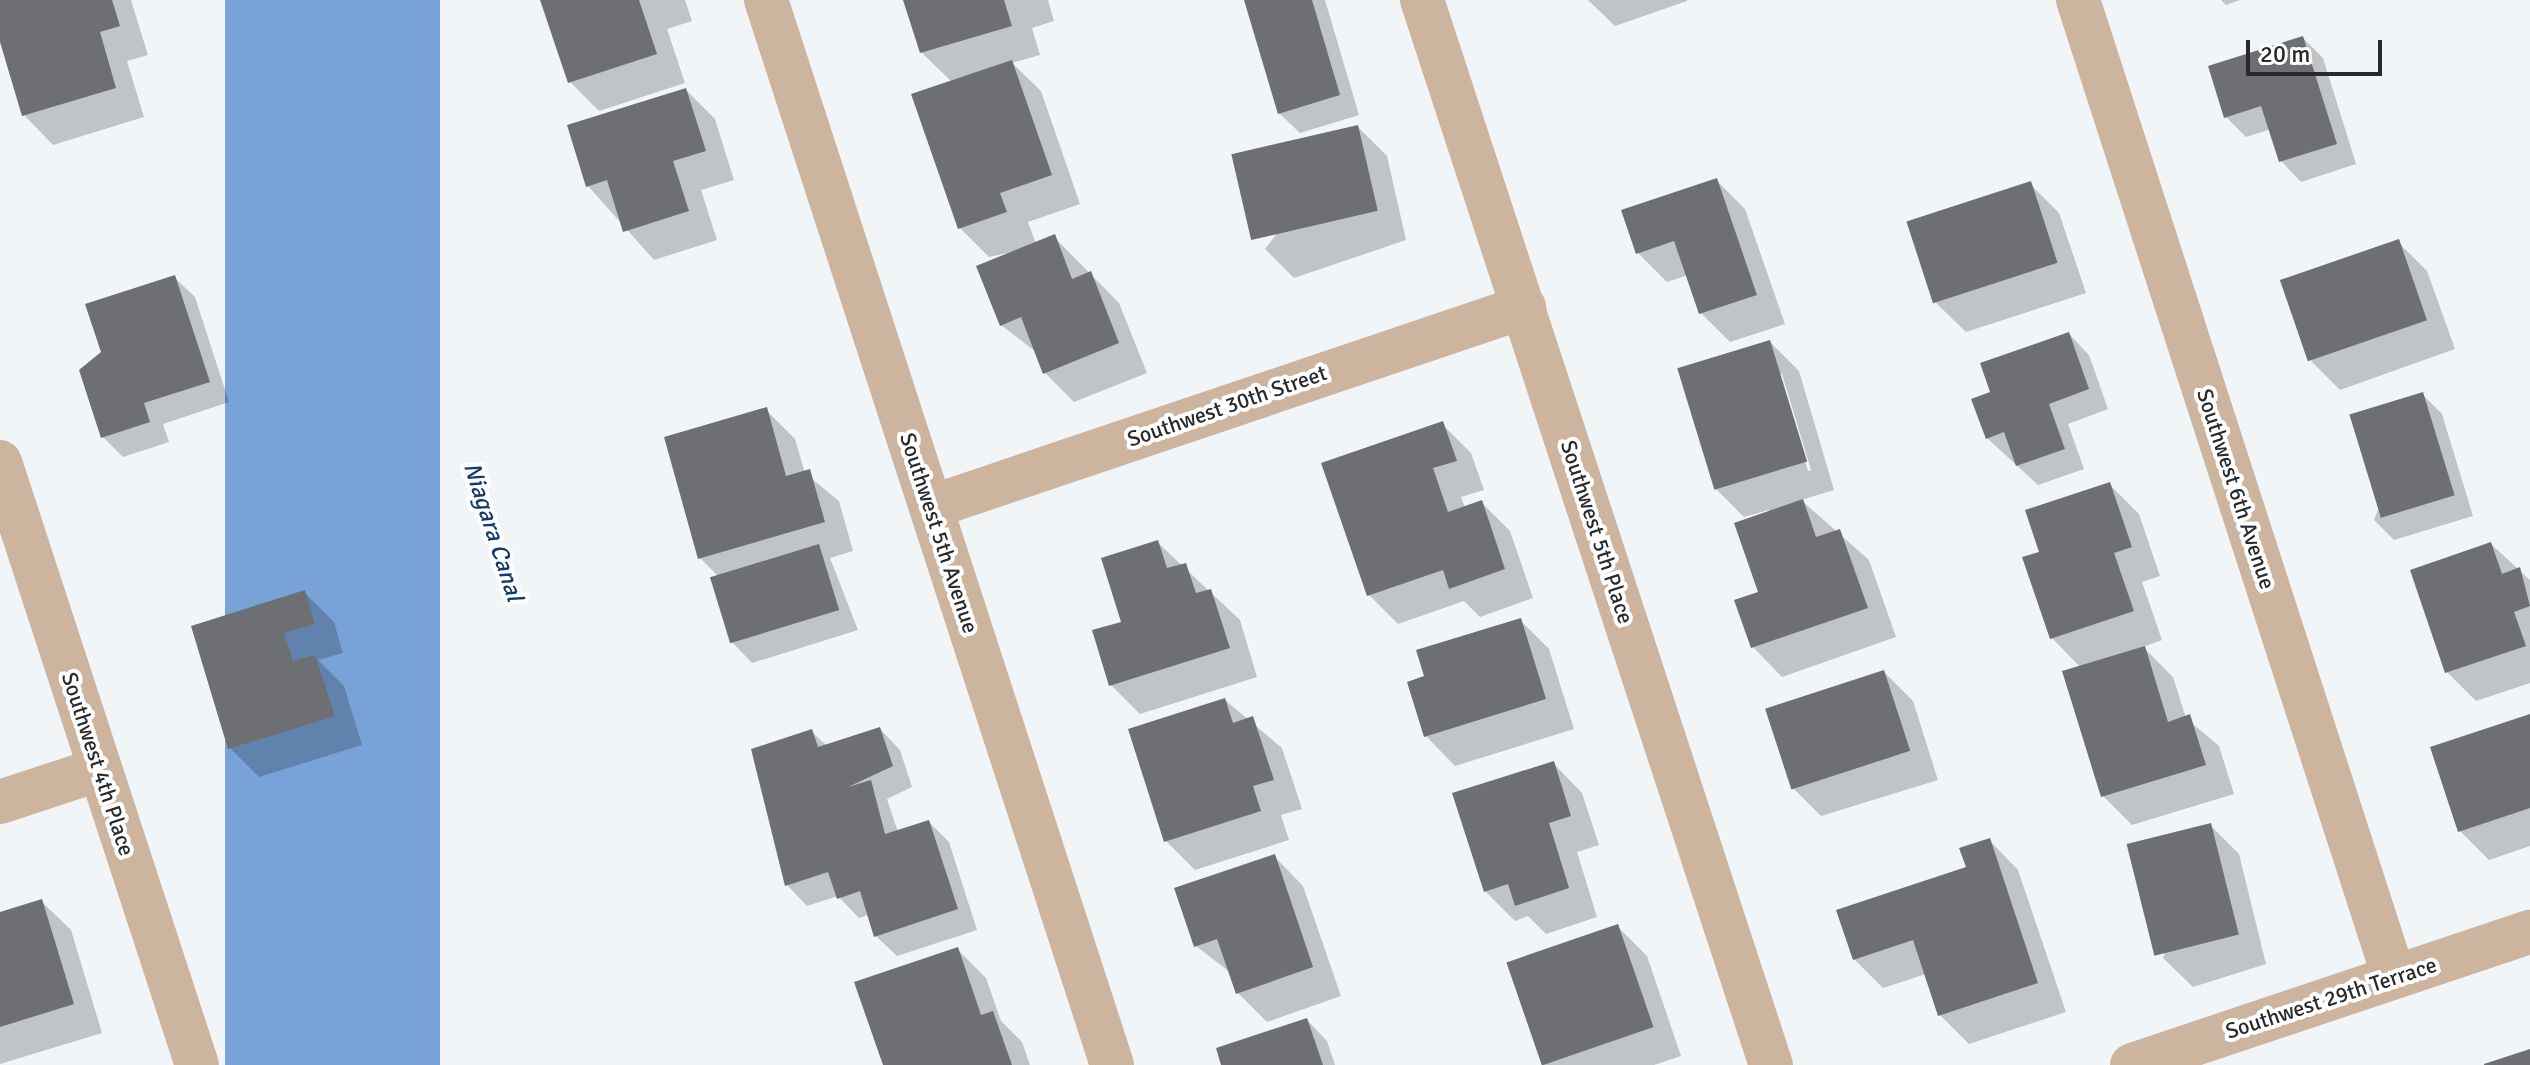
<!DOCTYPE html>
<style>
body{margin:0}
#map{position:relative;width:2530px;height:1065px;overflow:hidden;background:#f2f5f8;font-family:Signika,sans-serif}
div>[style]{position:absolute}
[style*='--x']{left:calc(var(--x)*1px);top:calc(var(--y)*1px);width:calc(var(--w)*1px);rotate:calc(var(--a)*1deg)}
.water>*{inset:0;background:#79a3d8;transform-origin:0 0}
.shadow>*{inset:0;background:#0003}
.building>*{inset:0;background:#6d6f72;transform-origin:0 0}
.minor>*{height:44px;margin:-22px;padding:0 22px;transform-origin:22px;border-radius:22px;background:#ccb49e}
span{translate:-50% -50%;white-space:nowrap;text-align:center;line-height:1.15;-webkit-text-stroke:8px #fff;paint-order:stroke}
.street-label{font-size:22px;color:#292a2b}
.water-label{font-size:24px;color:#103b6b;font-style:italic}
.scale{position:absolute;left:2246px;top:40px;width:136px;height:36px;box-sizing:border-box;border:4px solid #292a2b;border-top:0;padding-left:10px;font-size:24px;line-height:28px;white-space:nowrap;color:#292a2b;-webkit-text-stroke:6px #fff;paint-order:stroke}
</style>
<div id="map">
<div class="water">
<i style="left:225px;top:0;width:215px;height:1120px"></i>
</div>
<div class="shadow">
<i style="clip-path:polygon(0 0,131px 0,148px 55px,127px 61px,144px 117px,53px 145px,24px 115px,0 35px)"></i>
<i style="clip-path:polygon(542px 0,685px 0,692px 21px,667px 29px,685px 83px,599px 111px,570px 82px)"></i>
<i style="clip-path:polygon(905px 0,1048px 0,1054px 21px,1032px 28px,1040px 55px,1012px 63px,1041px 91px,1080px 204px,1028px 222px,1036px 244px,1054px 237px,1119px 303px,1147px 373px,1074px 402px,1045px 373px,1036px 352px,1001px 325px,1022px 250px,989px 257px,960px 228px,952px 82px,921px 52px)"></i>
<i style="clip-path:polygon(1246px 0,1325px 0,1359px 115px,1300px 133px,1279px 113px)"></i>
<i style="clip-path:polygon(1588px 0,1687px 0,1687px 1px,1615px 26px)"></i>
<i style="clip-path:polygon(2221px 0,2240px 0,2226px 5px)"></i>
<i style="clip-path:polygon(2303px 38px,2323px 58px,2356px 164px,2301px 182px,2281px 161px,2271px 129px,2246px 137px,2226px 117px)"></i>
<i style="clip-path:polygon(686px 90px,715px 119px,734px 180px,701px 190px,717px 240px,654px 260px,588px 186px)"></i>
<i style="clip-path:polygon(1358px 127px,1387px 156px,1406px 240px,1294px 278px,1265px 249px)"></i>
<i style="clip-path:polygon(1716px 180px,1745px 209px,1785px 324px,1730px 342px,1701px 313px,1688px 275px,1667px 282px,1638px 253px)"></i>
<i style="clip-path:polygon(2030px 184px,2059px 213px,2086px 293px,1966px 332px,1936px 303px)"></i>
<i style="clip-path:polygon(2398px 242px,2427px 271px,2455px 349px,2340px 390px,2311px 361px)"></i>
<i style="clip-path:polygon(174px 277px,195px 297px,229px 402px,163px 424px,169px 442px,123px 457px,103px 437px,103px 353px)"></i>
<i style="clip-path:polygon(2069px 334px,2089px 355px,2108px 409px,2068px 424px,2084px 469px,2038px 485px,1987px 438px)"></i>
<i style="clip-path:polygon(evenodd,1770px 342px,1799px 371px,1834px 490px,1801px 500px,1869px 560px,1896px 637px,1782px 677px,1753px 647px,1737px 601px,1760px 593px,1769px 510px,1744px 517px,1715px 488px,1770px 342px,1778px 374px,1782px 374px,1811px 470px,1808px 471px,1778px 374px)"></i>
<i style="clip-path:polygon(2422px 394px,2442px 414px,2473px 516px,2394px 540px,2374px 520px)"></i>
<i style="clip-path:polygon(766px 410px,795px 439px,805px 473px,839px 501px,853px 551px,830px 558px,858px 630px,752px 663px,732px 642px,719px 577px,700px 558px)"></i>
<i style="clip-path:polygon(1442px 424px,1471px 453px,1484px 490px,1461px 497px,1465px 508px,1481px 502px,1510px 531px,1533px 598px,1480px 617px,1464px 601px,1398px 624px,1369px 595px)"></i>
<i style="clip-path:polygon(2109px 484px,2139px 514px,2160px 576px,2142px 582px,2162px 640px,2143px 647px,2173px 677px,2186px 718px,2219px 746px,2234px 794px,2132px 825px,2103px 796px,2081px 668px,2052px 638px,2042px 553px)"></i>
<i style="clip-path:polygon(1157px 542px,1240px 620px,1257px 677px,1140px 714px,1111px 685px,1124px 623px)"></i>
<i style="clip-path:polygon(2491px 544px,2530px 580px,2530px 683px,2476px 701px,2447px 672px)"></i>
<i style="clip-path:polygon(305px 593px,334px 622px,343px 653px,318px 660px,344px 686px,362px 745px,259px 777px,230px 748px,193px 627px)"></i>
<i style="clip-path:polygon(1520px 620px,1549px 649px,1574px 729px,1455px 766px,1426px 736px,1427px 678px)"></i>
<i style="clip-path:polygon(1884px 672px,1913px 701px,1938px 780px,1821px 816px,1792px 787px)"></i>
<i style="clip-path:polygon(1225px 700px,1282px 748px,1302px 809px,1281px 815px,1289px 840px,1195px 870px,1166px 841px)"></i>
<i style="clip-path:polygon(2530px 716px,2530px 846px,2489px 860px,2460px 831px)"></i>
<i style="clip-path:polygon(880px 729px,900px 750px,912px 787px,887px 799px,898px 832px,929px 822px,949px 842px,977px 930px,897px 956px,876px 936px,869px 915px,859px 918px,838px 896px,807px 906px,787px 885px,811px 731px,827px 746px)"></i>
<i style="clip-path:polygon(1553px 763px,1582px 793px,1599px 845px,1577px 852px,1597px 917px,1546px 934px,1528px 916px,1515px 921px,1485px 891px)"></i>
<i style="clip-path:polygon(2210px 825px,2239px 854px,2266px 964px,2193px 987px,2163px 958px)"></i>
<i style="clip-path:polygon(1989px 840px,2018px 870px,2066px 1012px,1969px 1044px,1940px 1015px,1926px 974px,1883px 988px,1854px 959px,1968px 868px)"></i>
<i style="clip-path:polygon(1274px 856px,1303px 886px,1341px 996px,1267px 1022px,1238px 993px,1231px 973px,1196px 946px)"></i>
<i style="clip-path:polygon(41px 901px,71px 930px,102px 1033px,0 1064px,0 914px)"></i>
<i style="clip-path:polygon(1617px 926px,1647px 956px,1681px 1056px,1654px 1065px,1544px 1065px)"></i>
<i style="clip-path:polygon(957px 949px,986px 978px,1001px 1021px,1022px 1042px,1030px 1065px,885px 1065px)"></i>
<i style="clip-path:polygon(1307px 1020px,1327px 1041px,1335px 1065px,1224px 1065px)"></i>
</div>
<div class="building">
<i style="clip-path:polygon(0 0,112px 0,120px 26px,100px 32px,116px 88px,22px 116px,0 42px)"></i>
<i style="clip-path:polygon(540px 0,639px 0,657px 54px,568px 83px)"></i>
<i style="clip-path:polygon(903px 0,1004px 0,1012px 26px,920px 53px)"></i>
<i style="clip-path:polygon(1244px 0,1312px 0,1340px 95px,1278px 114px)"></i>
<i style="clip-path:polygon(2303px 36px,2337px 144px,2279px 162px,2261px 106px,2224px 118px,2208px 66px)"></i>
<i style="clip-path:polygon(1012px 60px,1052px 175px,1000px 193px,1007px 212px,958px 229px,911px 94px)"></i>
<i style="clip-path:polygon(686px 88px,706px 151px,673px 161px,689px 211px,623px 232px,607px 180px,586px 187px,567px 125px)"></i>
<i style="left:1358px;top:125px;width:88px;height:130px;rotate:77deg"></i>
<i style="clip-path:polygon(1717px 178px,1757px 295px,1699px 314px,1674px 241px,1636px 254px,1621px 210px)"></i>
<i style="left:2031px;top:181px;width:86px;height:131px;rotate:72deg"></i>
<i style="clip-path:polygon(1055px 234px,1072px 279px,1091px 271px,1119px 343px,1043px 374px,1021px 317px,1000px 326px,976px 266px)"></i>
<i style="left:2399px;top:239px;width:86px;height:126px;rotate:71deg"></i>
<i style="clip-path:polygon(175px 275px,210px 382px,144px 403px,150px 422px,101px 438px,79px 370px,101px 352px,85px 304px)"></i>
<i style="clip-path:polygon(2069px 332px,2089px 389px,2049px 404px,2065px 449px,2016px 466px,2004px 432px,1986px 439px,1971px 399px,1990px 392px,1980px 363px)"></i>
<i style="left:1770px;top:340px;width:127px;height:97px;rotate:73deg"></i>
<i style="left:2423px;top:392px;width:108px;height:77px;rotate:73deg"></i>
<i style="clip-path:polygon(767px 407px,786px 476px,810px 469px,825px 522px,698px 559px,664px 437px)"></i>
<i style="clip-path:polygon(1443px 421px,1457px 461px,1433px 468px,1448px 512px,1482px 500px,1505px 569px,1449px 589px,1443px 570px,1367px 596px,1321px 463px)"></i>
<i style="clip-path:polygon(2110px 482px,2132px 547px,2114px 553px,2134px 611px,2050px 639px,2022px 557px,2039px 552px,2025px 510px)"></i>
<i style="clip-path:polygon(1803px 499px,1816px 537px,1840px 529px,1868px 608px,1751px 648px,1734px 600px,1758px 592px,1734px 523px)"></i>
<i style="clip-path:polygon(1158px 540px,1167px 568px,1186px 563px,1196px 593px,1211px 589px,1230px 648px,1109px 686px,1092px 630px,1121px 622px,1101px 558px)"></i>
<i style="clip-path:polygon(2491px 542px,2502px 574px,2520px 567px,2530px 606px,2514px 612px,2526px 646px,2445px 673px,2410px 570px)"></i>
<i style="left:819px;top:544px;width:69px;height:114px;rotate:73deg"></i>
<i style="clip-path:polygon(305px 590px,315px 624px,284px 633px,293px 661px,315px 655px,335px 716px,228px 749px,191px 626px)"></i>
<i style="clip-path:polygon(1521px 618px,1546px 699px,1424px 737px,1407px 682px,1424px 676px,1416px 650px)"></i>
<i style="clip-path:polygon(2145px 646px,2168px 722px,2190px 714px,2206px 765px,2101px 797px,2062px 671px)"></i>
<i style="left:1884px;top:670px;width:85px;height:125px;rotate:72deg"></i>
<i style="clip-path:polygon(1225px 698px,1233px 723px,1253px 716px,1274px 780px,1253px 786px,1261px 811px,1164px 842px,1128px 729px)"></i>
<i style="clip-path:polygon(2530px 714px,2530px 808px,2458px 832px,2430px 747px)"></i>
<i style="clip-path:polygon(880px 727px,893px 766px,848px 787px,871px 780px,885px 834px,929px 820px,958px 909px,874px 937px,860px 891px,837px 899px,828px 872px,785px 886px,751px 749px,812px 729px,818px 747px)"></i>
<i style="clip-path:polygon(1554px 761px,1571px 816px,1549px 823px,1569px 888px,1515px 906px,1508px 884px,1484px 892px,1452px 793px)"></i>
<i style="left:2211px;top:823px;width:115px;height:87px;rotate:76deg"></i>
<i style="clip-path:polygon(1990px 838px,2038px 983px,1938px 1016px,1913px 940px,1853px 960px,1836px 910px,1966px 867px,1959px 848px)"></i>
<i style="clip-path:polygon(1275px 854px,1313px 967px,1236px 994px,1217px 939px,1194px 947px,1174px 888px)"></i>
<i style="clip-path:polygon(42px 899px,74px 1004px,0 1027px,0 912px)"></i>
<i style="left:1618px;top:924px;width:109px;height:118px;rotate:71deg"></i>
<i style="clip-path:polygon(958px 947px,981px 1015px,993px 1011px,1012px 1065px,883px 1065px,854px 982px)"></i>
<i style="clip-path:polygon(1307px 1018px,1323px 1065px,1221px 1065px,1216px 1048px)"></i>
<i style="clip-path:polygon(2530px 1049px,2530px 1065px,2484px 1065px,2484px 1064px)"></i>
</div>
<div class="minor">
<i style="--x:766;--y:0;--w:1120;--a:72"></i>
<i style="--x:1422;--y:0;--w:1121;--a:71.86"></i>
<i style="--x:2078;--y:0;--w:1027;--a:72.08"></i>
<i style="--x:0;--y:462;--w:634;--a:71.91"></i>
<i style="--x:931;--y:507;--w:626;--a:-18.64"></i>
<i style="--x:0;--y:802;--w:105;--a:-18.3"></i>
<i style="--x:2132;--y:1065;--w:420;--a:-18.5"></i>
</div>
<div class="street-label">
<span style="left:1227px;top:406px;rotate:-19deg">Southwest 30th Street</span>
<span style="left:2236px;top:489px;rotate:72deg">Southwest 6th Avenue</span>
<span style="left:1597px;top:532px;rotate:72deg">Southwest 5th Place</span>
<span style="left:939px;top:533px;rotate:72deg">Southwest 5th Avenue</span>
<span style="left:98px;top:764px;rotate:72deg">Southwest 4th Place</span>
<span style="left:2331px;top:998px;rotate:-18deg">Southwest 29th Terrace</span>
</div>
<div class="water-label">
<span style="left:493px;top:532px;rotate:72deg">Niagara Canal</span>
</div>
<div class="scale">20 m</div>
</div>
